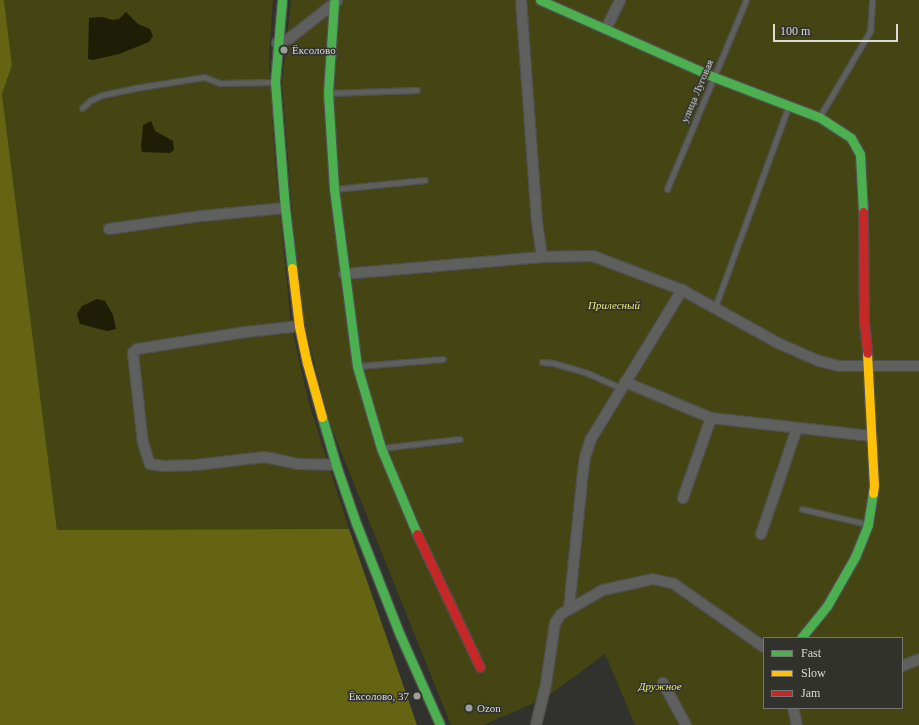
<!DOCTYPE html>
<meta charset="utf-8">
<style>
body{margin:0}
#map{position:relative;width:919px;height:725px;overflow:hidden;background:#31312e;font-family:Georgia,serif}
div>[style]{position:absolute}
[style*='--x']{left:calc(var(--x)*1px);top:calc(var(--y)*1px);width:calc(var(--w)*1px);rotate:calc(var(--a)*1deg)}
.green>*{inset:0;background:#454413}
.forest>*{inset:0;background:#656413}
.water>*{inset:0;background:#1e1e07}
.roads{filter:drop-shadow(1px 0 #4f4f4c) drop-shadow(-1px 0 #4f4f4c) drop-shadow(0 1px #4f4f4c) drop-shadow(0 -1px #4f4f4c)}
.lane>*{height:5px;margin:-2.5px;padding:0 2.5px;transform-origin:2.5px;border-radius:2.5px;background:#5f5f5d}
.street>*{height:10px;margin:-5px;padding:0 5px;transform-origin:5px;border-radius:5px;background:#5f5f5d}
.fast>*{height:9px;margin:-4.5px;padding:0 4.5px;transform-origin:4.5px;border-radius:4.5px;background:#4caf50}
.slow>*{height:9px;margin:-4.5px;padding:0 4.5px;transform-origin:4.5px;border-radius:4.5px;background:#ffc107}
.jam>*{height:9px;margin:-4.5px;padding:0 4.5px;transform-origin:4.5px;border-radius:4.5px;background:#c62828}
.dots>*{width:11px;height:11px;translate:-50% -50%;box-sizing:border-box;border:2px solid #32322d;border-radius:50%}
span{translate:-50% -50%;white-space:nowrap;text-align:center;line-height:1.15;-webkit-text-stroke:3px #32322d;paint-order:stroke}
.poi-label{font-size:11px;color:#dadad6}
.left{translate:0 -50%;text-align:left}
.right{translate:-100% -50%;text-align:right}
.street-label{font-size:11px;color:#dadad6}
.park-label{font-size:11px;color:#e8e877;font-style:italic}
.legend{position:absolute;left:763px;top:637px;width:140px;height:72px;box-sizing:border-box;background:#32322d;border:1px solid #757571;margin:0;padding:5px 7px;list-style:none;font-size:12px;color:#dadad6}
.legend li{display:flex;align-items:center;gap:8px;height:20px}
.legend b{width:20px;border:1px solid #757571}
.scale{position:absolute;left:773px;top:24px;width:125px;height:18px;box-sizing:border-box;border:2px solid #dadad6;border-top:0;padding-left:5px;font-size:12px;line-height:14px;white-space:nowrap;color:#dadad6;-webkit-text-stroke:3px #32322d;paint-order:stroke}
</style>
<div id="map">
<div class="green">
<i style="clip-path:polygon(4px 0,273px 0,269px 55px,270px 81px,275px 161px,291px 326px,310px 407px,349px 529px,57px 530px,2px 94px,12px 65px)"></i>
<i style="clip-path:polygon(evenodd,291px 0,919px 0,919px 725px,635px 725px,605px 654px,544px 699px,483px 725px,451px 725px,330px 424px,304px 322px,294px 237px,282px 82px,291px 0,764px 638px,902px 638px,902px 708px,764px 708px,764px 638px)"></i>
</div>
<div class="forest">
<i style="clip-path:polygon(0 0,4px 0,12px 65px,2px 94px,57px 530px,349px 529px,417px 725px,0 725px)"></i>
</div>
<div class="water">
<i style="clip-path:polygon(126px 12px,138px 24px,150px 29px,153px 36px,149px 42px,119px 54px,93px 60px,88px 59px,89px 18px,102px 17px,113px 20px,119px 19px)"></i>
<i style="clip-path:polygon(151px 121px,155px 131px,173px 141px,174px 150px,170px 153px,142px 152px,141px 147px,143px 125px)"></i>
<i style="clip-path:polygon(97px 299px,105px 301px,113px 315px,116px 329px,107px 331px,80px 324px,77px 314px,82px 306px)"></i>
</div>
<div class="roads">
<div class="lane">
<i style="--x:329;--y:93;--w:88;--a:-2"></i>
<i style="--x:82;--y:108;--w:12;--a:-42"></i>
<i style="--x:91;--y:100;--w:12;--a:-24"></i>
<i style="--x:102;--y:95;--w:34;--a:-12"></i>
<i style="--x:135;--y:88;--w:70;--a:-9.1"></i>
<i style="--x:204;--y:77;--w:17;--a:21"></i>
<i style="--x:220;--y:83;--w:54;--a:-1.1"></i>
<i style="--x:820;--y:116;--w:99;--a:-59.5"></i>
<i style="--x:870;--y:31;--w:31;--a:-86"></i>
<i style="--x:335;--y:189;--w:90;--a:-5.7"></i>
<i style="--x:667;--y:189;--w:205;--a:-67.3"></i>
<i style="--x:715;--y:307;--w:213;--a:-69.9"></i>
<i style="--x:542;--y:362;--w:11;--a:5"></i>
<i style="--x:553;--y:363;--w:33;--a:16"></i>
<i style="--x:585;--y:372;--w:39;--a:24"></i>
<i style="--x:358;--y:366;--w:85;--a:-4.7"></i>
<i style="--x:382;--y:448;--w:78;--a:-6.7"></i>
<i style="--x:802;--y:509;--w:67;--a:13"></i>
</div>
<div class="street">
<i style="--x:521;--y:0;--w:223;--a:85.9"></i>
<i style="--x:537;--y:222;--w:35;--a:82"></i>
<i style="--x:606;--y:29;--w:32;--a:-64"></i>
<i style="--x:277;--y:43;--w:14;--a:-21"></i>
<i style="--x:290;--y:38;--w:60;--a:-38.2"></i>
<i style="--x:109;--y:229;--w:94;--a:-8"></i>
<i style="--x:202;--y:216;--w:83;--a:-5.5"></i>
<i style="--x:344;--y:274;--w:199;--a:-4.9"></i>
<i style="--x:542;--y:257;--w:51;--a:-1.1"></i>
<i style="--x:593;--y:256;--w:95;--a:20.9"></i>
<i style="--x:682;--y:290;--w:112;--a:28.9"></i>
<i style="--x:780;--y:344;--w:43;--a:23.6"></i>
<i style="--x:819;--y:361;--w:21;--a:14"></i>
<i style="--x:839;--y:366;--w:80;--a:0"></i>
<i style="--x:299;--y:326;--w:53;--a:173.5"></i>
<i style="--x:246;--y:332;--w:110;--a:171.1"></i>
<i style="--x:137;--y:349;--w:6;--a:135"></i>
<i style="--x:133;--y:353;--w:91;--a:83.7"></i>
<i style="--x:143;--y:443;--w:22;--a:72"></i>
<i style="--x:150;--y:464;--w:14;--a:8"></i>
<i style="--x:164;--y:466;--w:32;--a:-2"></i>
<i style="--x:196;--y:465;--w:69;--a:-6.6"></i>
<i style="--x:265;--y:457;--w:33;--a:12"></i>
<i style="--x:297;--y:464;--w:39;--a:1"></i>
<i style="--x:625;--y:382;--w:93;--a:22.7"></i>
<i style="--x:711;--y:418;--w:161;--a:6.4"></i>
<i style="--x:683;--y:498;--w:85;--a:-70.7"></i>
<i style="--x:761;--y:534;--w:112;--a:-71.2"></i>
<i style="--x:569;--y:609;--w:129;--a:-84.2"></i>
<i style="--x:582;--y:481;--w:24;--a:-83"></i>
<i style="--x:585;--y:457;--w:19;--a:-72"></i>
<i style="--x:591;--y:439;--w:175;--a:-58.6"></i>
<i style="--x:902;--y:666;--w:18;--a:-22"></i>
<i style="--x:663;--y:683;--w:48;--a:61.3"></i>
<i style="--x:793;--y:708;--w:17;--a:77"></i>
<i style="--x:536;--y:725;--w:42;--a:-76.3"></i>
<i style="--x:546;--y:684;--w:62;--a:-81.6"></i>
<i style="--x:555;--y:623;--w:11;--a:-56"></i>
<i style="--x:561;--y:614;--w:48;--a:-29.7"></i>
<i style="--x:603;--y:590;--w:51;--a:-12.4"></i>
<i style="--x:653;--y:579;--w:22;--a:13"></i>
<i style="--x:674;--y:584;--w:110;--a:35"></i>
</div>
<div class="fast">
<i style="--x:282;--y:0;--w:82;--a:94.9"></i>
<i style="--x:275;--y:82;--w:126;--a:85.5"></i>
<i style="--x:285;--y:208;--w:60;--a:83.3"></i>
<i style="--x:540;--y:0;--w:190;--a:23.9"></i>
<i style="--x:714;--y:77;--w:112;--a:20.9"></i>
<i style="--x:819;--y:117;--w:38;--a:33"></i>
<i style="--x:851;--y:138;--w:18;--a:61"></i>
<i style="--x:860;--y:154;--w:58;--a:87"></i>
<i style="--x:334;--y:2;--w:91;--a:93.8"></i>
<i style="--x:328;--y:93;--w:96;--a:86.4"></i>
<i style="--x:334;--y:189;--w:178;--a:82.6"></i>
<i style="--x:357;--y:366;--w:85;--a:73.7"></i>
<i style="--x:381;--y:448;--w:93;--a:67.3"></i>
<i style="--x:322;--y:417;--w:50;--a:73.7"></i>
<i style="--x:336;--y:465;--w:61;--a:71"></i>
<i style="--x:356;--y:523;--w:120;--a:68.6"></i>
<i style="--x:400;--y:635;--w:98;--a:66"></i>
<i style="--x:801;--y:638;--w:41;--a:-50.9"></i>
<i style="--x:827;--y:606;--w:56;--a:-60.3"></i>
<i style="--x:855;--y:557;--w:35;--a:-68"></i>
<i style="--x:868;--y:524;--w:31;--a:-81"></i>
</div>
<div class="slow">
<i style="--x:292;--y:268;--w:58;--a:83.1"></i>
<i style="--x:299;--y:326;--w:38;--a:78"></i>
<i style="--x:307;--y:363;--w:56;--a:74.5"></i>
<i style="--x:867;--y:353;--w:132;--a:87"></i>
<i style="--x:874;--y:485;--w:8;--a:97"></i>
</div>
<div class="jam">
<i style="--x:863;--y:212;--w:110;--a:89.5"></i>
<i style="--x:864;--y:322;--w:31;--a:84"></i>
<i style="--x:417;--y:534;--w:147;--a:64.7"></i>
</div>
</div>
<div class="dots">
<i style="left:284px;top:50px;background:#9f9f9b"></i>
<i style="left:417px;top:696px;background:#9f9f9b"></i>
<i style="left:469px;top:708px;background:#9f9f9b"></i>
</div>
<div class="poi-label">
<span class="left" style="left:292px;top:50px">Ёксолово</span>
<span class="right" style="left:409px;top:696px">Ёксолово, 37</span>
<span class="left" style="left:477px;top:708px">Ozon</span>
</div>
<div class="street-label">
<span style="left:697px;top:91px;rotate:-67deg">улица Луговая</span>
</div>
<div class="park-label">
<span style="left:614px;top:305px">Прилесный</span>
<span style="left:660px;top:686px">Дружное</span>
</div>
<ul class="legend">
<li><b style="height:5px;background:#4caf50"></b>Fast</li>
<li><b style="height:5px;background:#ffc107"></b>Slow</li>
<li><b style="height:5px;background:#c62828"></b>Jam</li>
</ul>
<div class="scale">100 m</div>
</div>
